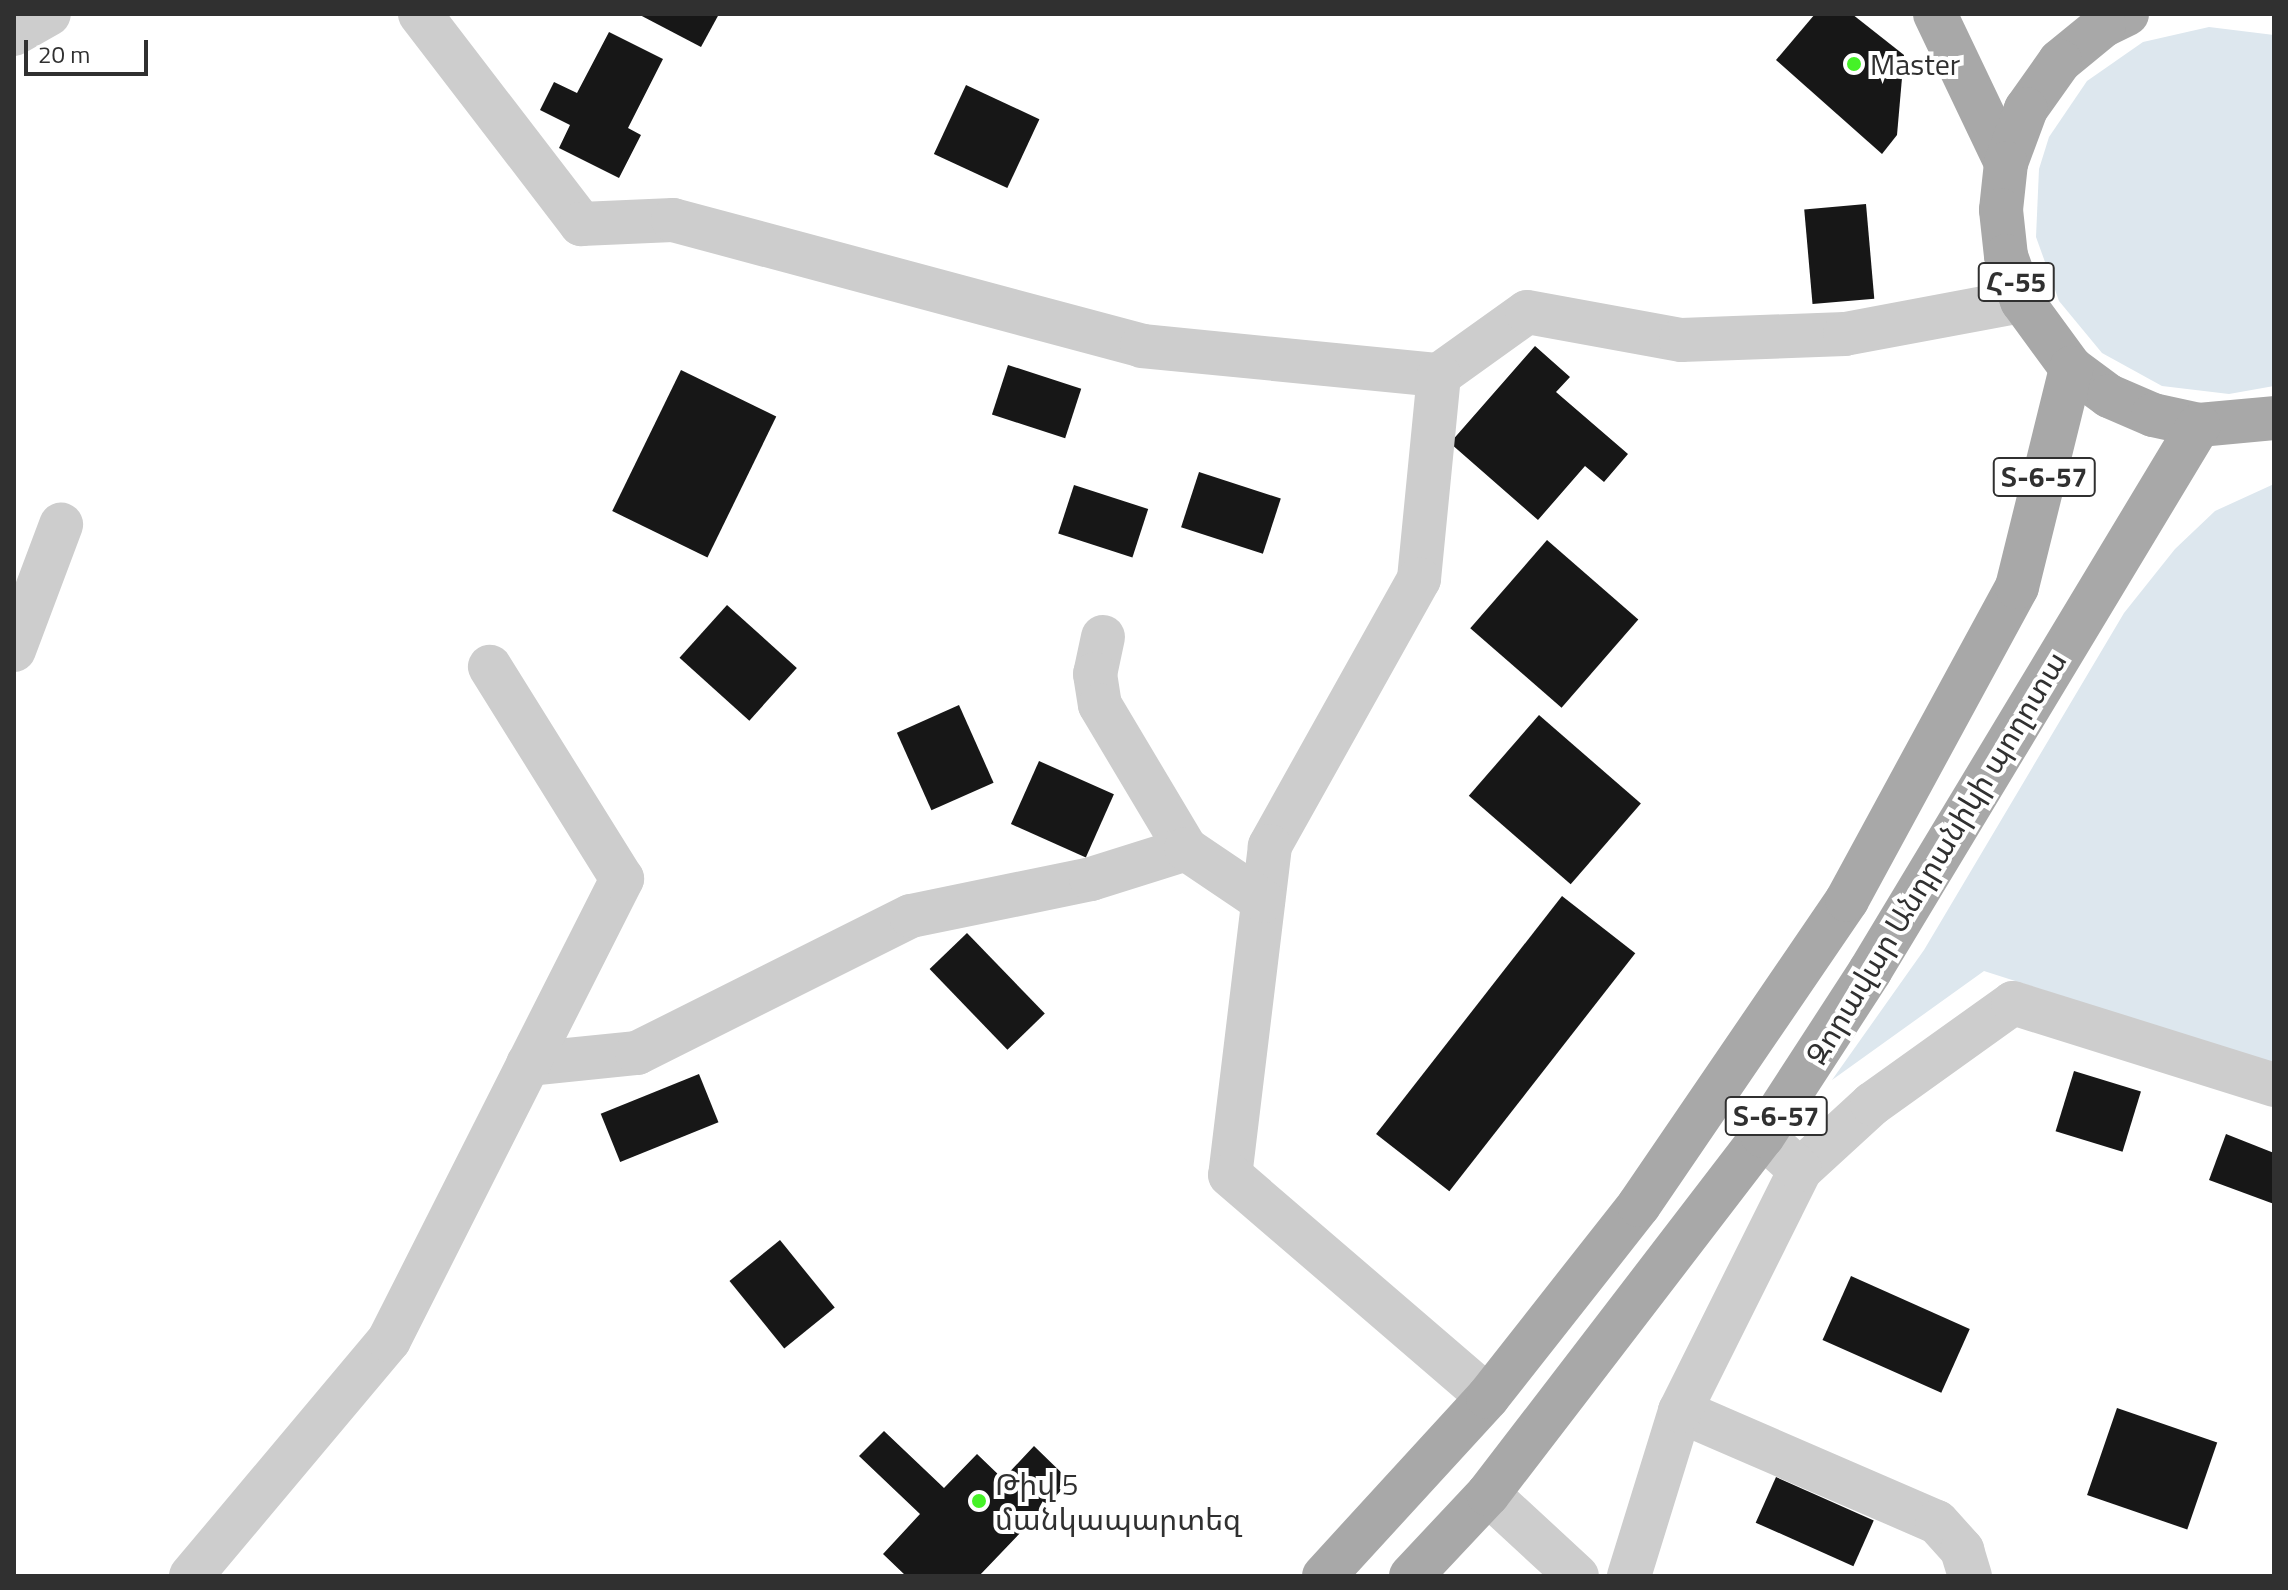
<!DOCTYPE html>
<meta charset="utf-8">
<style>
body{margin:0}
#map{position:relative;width:2288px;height:1590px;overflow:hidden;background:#fff;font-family:"Titillium Web","Noto Sans Armenian",sans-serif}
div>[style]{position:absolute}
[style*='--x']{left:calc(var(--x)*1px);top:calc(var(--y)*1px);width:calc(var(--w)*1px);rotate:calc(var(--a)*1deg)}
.green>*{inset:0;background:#dde7ee}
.building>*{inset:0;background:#171717;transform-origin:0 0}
.minor>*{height:44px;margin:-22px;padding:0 22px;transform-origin:22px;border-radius:22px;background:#cdcdcd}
.major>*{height:44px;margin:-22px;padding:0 22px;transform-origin:22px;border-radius:22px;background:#a8a8a8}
.dots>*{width:22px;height:22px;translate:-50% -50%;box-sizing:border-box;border:4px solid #fff;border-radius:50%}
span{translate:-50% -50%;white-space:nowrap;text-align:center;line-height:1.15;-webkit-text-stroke:8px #fff;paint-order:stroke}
.shield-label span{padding:2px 6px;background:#fff;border:2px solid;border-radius:6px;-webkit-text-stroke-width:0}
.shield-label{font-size:28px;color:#303030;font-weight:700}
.poi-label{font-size:30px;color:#303030}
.left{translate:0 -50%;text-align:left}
.street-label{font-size:30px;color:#303030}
.frame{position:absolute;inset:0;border:16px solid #303030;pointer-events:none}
.scale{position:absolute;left:24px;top:40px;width:124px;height:36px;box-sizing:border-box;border:4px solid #303030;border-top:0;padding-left:10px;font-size:24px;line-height:28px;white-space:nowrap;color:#303030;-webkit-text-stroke:6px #fff;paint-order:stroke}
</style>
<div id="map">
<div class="green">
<i style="clip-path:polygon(2209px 27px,2274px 35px,2274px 386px,2229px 394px,2162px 386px,2102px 353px,2059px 301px,2036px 237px,2039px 169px,2049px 137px,2087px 81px,2143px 42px)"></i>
<i style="clip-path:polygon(2274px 484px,2274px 1064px,1984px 971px,1832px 1080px,1924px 950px,2124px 613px,2175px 549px,2215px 511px)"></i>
</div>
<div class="building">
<i style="clip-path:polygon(638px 14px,719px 14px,701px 47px)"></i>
<i style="clip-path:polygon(1815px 14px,1852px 14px,1904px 55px,1897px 135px,1882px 154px,1776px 60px)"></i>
<i style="clip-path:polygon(609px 32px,663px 59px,628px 128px,641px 135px,619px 178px,559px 148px,570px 125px,540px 110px,554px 82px,577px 93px)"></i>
<i style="left:966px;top:85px;width:81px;height:76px;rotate:25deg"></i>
<i style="left:1866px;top:204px;width:95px;height:62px;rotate:85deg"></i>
<i style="clip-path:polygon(1535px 346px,1570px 377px,1556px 392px,1628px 454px,1604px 482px,1585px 466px,1538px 520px,1450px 443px)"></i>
<i style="left:1008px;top:365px;width:77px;height:52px;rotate:18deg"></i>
<i style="left:681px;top:370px;width:106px;height:157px;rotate:26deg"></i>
<i style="left:1199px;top:472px;width:86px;height:58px;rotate:18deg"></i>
<i style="left:1074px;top:485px;width:78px;height:51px;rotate:18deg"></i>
<i style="left:1547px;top:540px;width:121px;height:117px;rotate:41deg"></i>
<i style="left:727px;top:605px;width:94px;height:71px;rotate:42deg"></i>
<i style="left:959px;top:705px;width:85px;height:68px;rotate:66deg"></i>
<i style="left:1539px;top:715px;width:135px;height:107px;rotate:41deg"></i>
<i style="left:1039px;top:761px;width:82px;height:69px;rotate:24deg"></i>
<i style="left:1562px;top:896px;width:93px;height:302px;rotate:38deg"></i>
<i style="left:967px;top:933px;width:112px;height:52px;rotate:46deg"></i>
<i style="left:2074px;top:1071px;width:70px;height:63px;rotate:17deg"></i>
<i style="left:699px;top:1074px;width:52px;height:106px;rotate:68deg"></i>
<i style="clip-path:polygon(2226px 1134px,2274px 1153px,2274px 1204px,2209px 1180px)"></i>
<i style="left:780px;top:1240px;width:87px;height:65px;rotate:51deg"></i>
<i style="left:1851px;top:1276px;width:130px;height:70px;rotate:24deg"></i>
<i style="left:2117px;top:1408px;width:106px;height:92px;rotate:19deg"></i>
<i style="clip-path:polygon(884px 1431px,944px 1488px,977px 1454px,1003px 1479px,1034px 1446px,1070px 1481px,979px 1576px,906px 1576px,883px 1554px,920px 1514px,859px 1456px)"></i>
<i style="left:1776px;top:1477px;width:107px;height:50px;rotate:24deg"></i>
</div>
<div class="minor">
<i style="--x:420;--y:14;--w:265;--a:52.5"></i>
<i style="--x:581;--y:224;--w:92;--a:-2.5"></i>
<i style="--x:673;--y:220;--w:486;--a:15"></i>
<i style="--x:1142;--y:346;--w:298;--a:5.6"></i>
<i style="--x:1439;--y:375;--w:108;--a:-35.6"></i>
<i style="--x:1527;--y:312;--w:157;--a:10.3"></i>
<i style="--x:1681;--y:340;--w:164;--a:-2.1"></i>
<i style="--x:1845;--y:334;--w:180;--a:-10.6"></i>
<i style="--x:14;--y:34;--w:40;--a:-29.7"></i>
<i style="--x:1439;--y:375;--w:205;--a:95.6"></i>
<i style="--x:1419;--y:579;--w:306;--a:119.2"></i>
<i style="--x:1270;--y:846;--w:331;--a:96.9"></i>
<i style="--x:1230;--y:1175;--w:340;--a:40.7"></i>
<i style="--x:1103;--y:637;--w:38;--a:102"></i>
<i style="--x:1095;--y:674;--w:31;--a:81"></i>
<i style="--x:1100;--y:705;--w:168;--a:59.2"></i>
<i style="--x:14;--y:650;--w:134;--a:-69.4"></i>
<i style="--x:528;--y:1064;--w:110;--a:-5.8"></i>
<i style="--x:637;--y:1053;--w:306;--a:-26.6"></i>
<i style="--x:911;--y:916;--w:184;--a:-11.6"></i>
<i style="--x:1091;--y:879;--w:100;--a:-17.5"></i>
<i style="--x:1186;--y:849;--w:93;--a:34"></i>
<i style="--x:1800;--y:1170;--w:98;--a:-42.5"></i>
<i style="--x:1872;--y:1104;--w:173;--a:-35.6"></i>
<i style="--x:2013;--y:1003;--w:274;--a:17.4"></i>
<i style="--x:1680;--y:1411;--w:280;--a:23.4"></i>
<i style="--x:1937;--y:1522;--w:38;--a:48"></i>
<i style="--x:1962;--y:1550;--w:27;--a:73"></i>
<i style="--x:1488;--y:1494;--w:121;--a:42.7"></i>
<i style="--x:191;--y:1576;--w:308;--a:-50"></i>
<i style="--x:389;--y:1340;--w:517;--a:-63.19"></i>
<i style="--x:622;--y:879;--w:250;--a:-121.9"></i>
<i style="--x:1629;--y:1576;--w:173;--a:-72.8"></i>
<i style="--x:1680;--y:1411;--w:269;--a:-63.5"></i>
<i style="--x:1800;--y:1170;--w:28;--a:-138"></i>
</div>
<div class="major">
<i style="--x:1935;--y:14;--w:165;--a:64.5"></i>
<i style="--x:2127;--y:14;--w:25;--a:154"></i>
<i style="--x:2104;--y:25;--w:57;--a:140.7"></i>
<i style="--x:2060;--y:61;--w:59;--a:125.3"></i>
<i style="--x:2026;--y:109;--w:58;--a:110.3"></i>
<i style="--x:2006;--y:163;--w:47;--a:96.1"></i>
<i style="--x:2001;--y:210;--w:46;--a:83.8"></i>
<i style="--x:2006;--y:256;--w:48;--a:70.4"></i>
<i style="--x:2022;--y:301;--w:83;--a:53.8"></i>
<i style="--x:2071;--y:368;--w:47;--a:36.4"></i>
<i style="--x:2109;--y:396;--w:48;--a:23.4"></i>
<i style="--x:2153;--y:415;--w:47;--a:12.3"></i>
<i style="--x:2199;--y:425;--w:75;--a:-5.3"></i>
<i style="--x:1324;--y:1576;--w:243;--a:-47.5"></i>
<i style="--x:1488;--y:1397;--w:244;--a:-51.8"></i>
<i style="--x:1639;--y:1205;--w:369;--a:-55.7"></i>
<i style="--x:1847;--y:900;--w:356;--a:-61.5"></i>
<i style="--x:2017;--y:587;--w:226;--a:-76.1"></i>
<i style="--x:1411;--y:1576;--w:112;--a:-46.8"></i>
<i style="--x:1488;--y:1494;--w:451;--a:-52.5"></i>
<i style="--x:1763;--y:1136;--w:197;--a:-57"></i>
<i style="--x:1870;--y:971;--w:637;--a:-58.93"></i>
</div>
<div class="dots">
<i style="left:1854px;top:64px;background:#45f227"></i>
<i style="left:979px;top:1501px;background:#45f227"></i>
</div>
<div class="shield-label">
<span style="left:2016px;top:282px">Հ-55</span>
<span style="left:2044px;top:477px">Տ-6-57</span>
<span style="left:1776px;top:1116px">Տ-6-57</span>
</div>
<div class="poi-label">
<span class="left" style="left:1870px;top:64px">Master</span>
<span class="left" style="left:995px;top:1501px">Թիվ 5<br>մանկապարտեզ</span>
</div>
<div class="street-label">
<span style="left:1936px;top:858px;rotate:-59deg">Զորավար Անդրանիկի պողոտա</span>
</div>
<div class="frame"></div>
<div class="scale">20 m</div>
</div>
